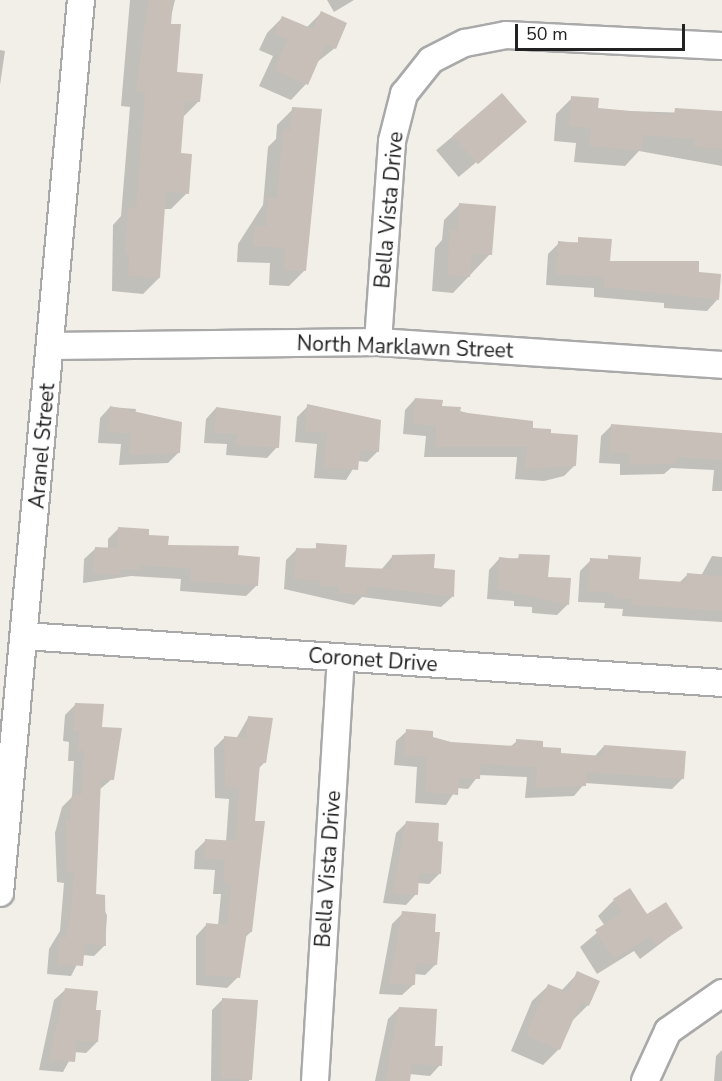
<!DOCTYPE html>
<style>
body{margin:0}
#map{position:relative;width:722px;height:1081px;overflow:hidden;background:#f2efe9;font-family:"Nunito Sans",sans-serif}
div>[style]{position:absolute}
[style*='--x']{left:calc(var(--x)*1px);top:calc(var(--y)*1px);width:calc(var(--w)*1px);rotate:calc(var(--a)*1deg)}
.shadow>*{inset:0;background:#0003;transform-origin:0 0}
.building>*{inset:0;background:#c7bfb8;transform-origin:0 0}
.roads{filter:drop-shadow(2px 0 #a9a9a9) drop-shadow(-2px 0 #a9a9a9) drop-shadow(0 2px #a9a9a9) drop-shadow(0 -2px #a9a9a9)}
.minor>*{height:26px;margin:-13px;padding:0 13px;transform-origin:13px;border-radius:13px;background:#fff}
span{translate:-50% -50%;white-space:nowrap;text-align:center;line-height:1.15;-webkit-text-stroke:5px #fff;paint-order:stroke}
.street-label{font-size:21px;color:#222}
.scale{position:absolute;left:515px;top:24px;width:170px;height:27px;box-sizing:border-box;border:3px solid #222;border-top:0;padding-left:8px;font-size:18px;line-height:21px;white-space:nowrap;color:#222;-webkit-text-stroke:4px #fff;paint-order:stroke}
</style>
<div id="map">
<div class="shadow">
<i style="clip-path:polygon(130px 0,175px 0,169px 25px,175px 73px,199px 101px,183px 117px,179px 155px,187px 193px,171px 209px,164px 209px,159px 278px,143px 294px,112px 291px,113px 225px,121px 216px,130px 107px,121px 106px)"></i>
<i style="clip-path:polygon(327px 0,354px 0,334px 12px)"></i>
<i style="clip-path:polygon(321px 13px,335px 48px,316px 63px,306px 84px,291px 100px,259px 86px,273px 56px,259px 50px,267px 33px,283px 17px,306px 28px)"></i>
<i style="clip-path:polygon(0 50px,5px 51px,0 85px)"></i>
<i style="left:502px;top:95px;width:35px;height:86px;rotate:50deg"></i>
<i style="clip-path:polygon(572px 98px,596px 110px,722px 114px,722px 166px,639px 151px,625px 166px,574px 162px,576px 143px,554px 141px,556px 114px)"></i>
<i style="clip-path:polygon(293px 109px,305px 270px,289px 286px,269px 285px,270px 263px,237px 262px,238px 244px,263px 205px,268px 147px,276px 139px,277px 125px)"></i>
<i style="clip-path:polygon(460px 204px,490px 254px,453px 293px,432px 291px,435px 248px,442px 240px,444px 220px)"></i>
<i style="clip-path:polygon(610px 241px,609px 262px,697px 273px,717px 300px,707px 311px,664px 308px,664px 303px,594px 297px,594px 288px,546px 285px,548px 254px,559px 243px)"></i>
<i style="clip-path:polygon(415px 399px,549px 435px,574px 466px,564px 476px,544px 481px,515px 479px,517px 457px,424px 457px,426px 436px,403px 434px,405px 410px)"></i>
<i style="clip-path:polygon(308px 406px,378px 451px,367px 462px,358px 461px,346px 480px,314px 478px,317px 444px,295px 442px,297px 417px)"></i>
<i style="clip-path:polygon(110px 407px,136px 409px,135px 415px,179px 452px,168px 463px,119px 465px,121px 444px,98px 443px,100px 418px)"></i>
<i style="clip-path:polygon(216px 408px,277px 447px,267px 458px,226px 455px,227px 444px,204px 443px,206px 419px)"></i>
<i style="clip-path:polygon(611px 426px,722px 435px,722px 491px,712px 491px,714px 470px,671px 468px,664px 474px,620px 475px,620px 464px,599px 463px,601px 436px)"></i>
<i style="clip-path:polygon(119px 528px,166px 546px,237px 557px,257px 585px,246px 596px,180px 591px,181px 579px,131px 576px,83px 583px,84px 559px,95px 549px,108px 549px,108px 539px)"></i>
<i style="clip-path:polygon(345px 547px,344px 568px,381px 570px,392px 557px,432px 570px,452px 597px,441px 607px,362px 597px,354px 605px,284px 589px,286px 560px,297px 549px)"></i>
<i style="clip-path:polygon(712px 556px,722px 557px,722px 622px,622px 616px,623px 609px,604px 608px,605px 603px,578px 602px,580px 571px,591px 560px,638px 580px,679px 583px,687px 575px,701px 576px)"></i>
<i style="clip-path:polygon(548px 557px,547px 578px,568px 604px,557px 615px,532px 613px,532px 607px,514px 606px,514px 601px,487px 599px,489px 570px,499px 559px)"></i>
<i style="clip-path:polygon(76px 704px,101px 728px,112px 779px,99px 790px,95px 895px,107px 915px,105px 945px,94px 956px,82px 955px,71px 976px,47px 974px,49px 949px,60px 931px,64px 883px,57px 882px,55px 833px,62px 807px,72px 797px,74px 761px,68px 761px,69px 742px,63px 741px,65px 715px)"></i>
<i style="clip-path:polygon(248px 718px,264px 763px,258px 769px,254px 822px,251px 932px,244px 938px,238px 977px,227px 988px,196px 985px,196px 936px,206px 925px,218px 926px,221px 894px,213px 894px,215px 870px,194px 869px,195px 851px,206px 840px,226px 842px,229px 799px,215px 798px,214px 748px,225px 737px,236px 739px)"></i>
<i style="clip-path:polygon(407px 731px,451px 744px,510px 747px,517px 741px,559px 755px,594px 757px,604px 746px,683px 778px,672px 789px,585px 783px,574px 796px,525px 798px,527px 777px,479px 775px,468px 789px,457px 788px,446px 805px,415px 803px,417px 767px,394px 765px,396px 741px)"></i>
<i style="clip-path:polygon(407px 822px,436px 843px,440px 873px,429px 884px,417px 883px,416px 894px,406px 905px,383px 903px,396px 833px)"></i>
<i style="clip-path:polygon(614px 900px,681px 928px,640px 959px,634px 951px,597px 974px,580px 947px,605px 926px,598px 916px)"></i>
<i style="clip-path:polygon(403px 913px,436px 964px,425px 975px,414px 974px,413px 985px,402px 995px,379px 994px,392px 924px)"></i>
<i style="clip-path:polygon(578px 973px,588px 1005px,572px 1021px,559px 1049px,543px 1065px,511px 1051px,532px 1001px,548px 986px,561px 991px)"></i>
<i style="clip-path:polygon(65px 990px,95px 1011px,97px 1042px,86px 1053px,74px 1052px,63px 1072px,39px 1070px,54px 1000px)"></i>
<i style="clip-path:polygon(223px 999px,256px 1002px,249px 1081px,211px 1081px,212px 1010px)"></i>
<i style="clip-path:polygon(399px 1008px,433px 1047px,440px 1065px,430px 1076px,409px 1074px,409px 1081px,375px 1081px,388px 1019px)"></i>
<i style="clip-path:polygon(722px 1050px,722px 1081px,714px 1081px,716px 1056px)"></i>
</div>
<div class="building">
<i style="clip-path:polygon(148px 0,173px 0,171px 24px,181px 24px,177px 72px,203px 74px,200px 102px,185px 101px,181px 153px,192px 154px,189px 194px,166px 192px,160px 278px,128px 276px,129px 254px,125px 254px,128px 207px,136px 208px,145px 92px,136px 91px)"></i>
<i style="clip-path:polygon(321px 11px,347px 23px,336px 49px,326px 44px,308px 85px,274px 70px,288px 39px,274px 34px,282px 16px,313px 29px)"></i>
<i style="left:502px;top:93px;width:38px;height:65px;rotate:49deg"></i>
<i style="clip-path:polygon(571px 96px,599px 98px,598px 108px,674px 115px,675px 108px,722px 111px,722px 149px,694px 147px,695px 139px,643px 135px,642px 151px,589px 146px,591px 128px,569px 126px)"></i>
<i style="clip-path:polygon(292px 107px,322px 109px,306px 271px,284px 270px,285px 248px,253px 246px,254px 226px,266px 227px,268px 198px,277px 198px,283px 129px,290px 130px)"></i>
<i style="clip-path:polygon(459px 203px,496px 206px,492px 255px,472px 254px,470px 277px,447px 275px,450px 230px,457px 231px)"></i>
<i style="clip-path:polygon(578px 237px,612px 239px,610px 261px,699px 261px,699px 272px,721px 274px,719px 300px,604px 287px,604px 277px,556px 274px,558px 241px,578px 243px)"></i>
<i style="clip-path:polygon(415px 398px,443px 400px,442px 406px,461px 407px,460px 412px,533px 421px,533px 428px,551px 429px,551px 433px,578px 435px,576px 466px,525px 469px,527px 447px,435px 447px,436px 426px,413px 424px)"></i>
<i style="clip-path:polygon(307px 404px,381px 420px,379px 452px,360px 450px,358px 470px,324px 467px,327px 433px,305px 432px)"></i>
<i style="clip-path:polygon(110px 406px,182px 422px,180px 453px,129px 455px,131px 434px,108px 432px)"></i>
<i style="clip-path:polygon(216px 407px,281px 416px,279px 448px,236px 445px,237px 434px,214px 433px)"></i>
<i style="clip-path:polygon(611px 424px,722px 433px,722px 460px,677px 457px,676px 464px,630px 465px,630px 454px,609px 452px)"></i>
<i style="clip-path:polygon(118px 527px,149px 529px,149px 535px,169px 536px,168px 545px,239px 546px,238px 555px,260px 557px,258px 586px,190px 581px,191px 569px,139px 565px,139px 570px,121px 569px,120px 575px,93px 573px,95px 547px,117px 548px)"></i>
<i style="clip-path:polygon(316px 543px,347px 545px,345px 567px,391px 569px,392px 555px,435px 554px,434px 568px,455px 570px,454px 597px,367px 586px,366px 595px,339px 593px,339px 587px,321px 586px,321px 581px,294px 579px,296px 548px,316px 549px)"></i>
<i style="clip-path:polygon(519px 554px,550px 555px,548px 577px,571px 578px,569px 605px,497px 589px,499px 557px,518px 559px)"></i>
<i style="clip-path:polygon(608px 555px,641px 557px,639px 579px,686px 582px,687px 573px,722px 576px,722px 611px,632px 605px,633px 599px,614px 598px,615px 593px,588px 591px,590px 558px,608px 559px)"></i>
<i style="clip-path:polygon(75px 703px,104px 704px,102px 727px,122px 728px,114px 780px,101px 779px,96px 894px,105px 895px,106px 946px,85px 944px,83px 966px,57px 964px,59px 937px,65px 938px,70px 919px,74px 873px,67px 872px,65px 821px,70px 821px,72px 794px,81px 795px,84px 751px,78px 750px,79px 731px,73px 731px)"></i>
<i style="clip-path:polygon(248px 716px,273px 718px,266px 763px,260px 763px,255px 821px,265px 821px,252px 932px,247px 932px,240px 978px,206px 975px,206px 923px,227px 925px,231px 884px,223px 883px,225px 860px,204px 858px,205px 839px,236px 841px,239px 789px,225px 787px,224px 736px,246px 738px)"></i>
<i style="clip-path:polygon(406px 729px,433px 731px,433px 737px,451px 742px,516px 746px,516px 739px,543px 741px,543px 747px,561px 748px,561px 753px,603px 756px,604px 745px,686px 751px,684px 779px,587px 772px,586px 786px,535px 788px,537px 767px,481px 764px,480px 779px,459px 778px,458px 795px,425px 792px,427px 757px,404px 755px)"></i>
<i style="clip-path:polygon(406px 821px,439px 823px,438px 841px,443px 842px,441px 874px,419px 873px,418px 895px,392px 893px)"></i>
<i style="clip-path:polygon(630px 888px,647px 914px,666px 902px,683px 928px,656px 945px,651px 936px,614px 959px,595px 930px,622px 913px,613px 899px)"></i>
<i style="clip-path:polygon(402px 911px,436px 914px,435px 932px,440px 932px,437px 965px,416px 963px,415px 985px,389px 984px)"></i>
<i style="clip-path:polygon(577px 971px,600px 981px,589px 1006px,581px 1002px,560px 1050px,526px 1035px,548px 984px,568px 992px)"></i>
<i style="clip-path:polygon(65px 988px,98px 991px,96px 1010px,101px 1010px,98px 1042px,77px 1041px,75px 1062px,49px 1060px)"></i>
<i style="clip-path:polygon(222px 998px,258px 1000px,252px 1080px,221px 1078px)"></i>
<i style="clip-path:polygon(399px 1007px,437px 1009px,435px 1046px,443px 1046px,442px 1066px,412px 1064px,410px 1081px,385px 1081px)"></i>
</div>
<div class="roads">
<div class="minor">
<i style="--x:378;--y:342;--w:201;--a:-86"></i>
<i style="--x:392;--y:141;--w:49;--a:-75.7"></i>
<i style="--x:404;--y:94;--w:43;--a:-51.5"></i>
<i style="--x:431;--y:60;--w:38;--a:-27"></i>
<i style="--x:465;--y:43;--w:42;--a:-11"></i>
<i style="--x:506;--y:35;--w:216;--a:2.9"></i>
<i style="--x:51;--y:346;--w:327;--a:-0.7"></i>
<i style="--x:378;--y:342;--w:345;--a:3.8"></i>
<i style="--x:24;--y:636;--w:700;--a:3.85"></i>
<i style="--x:0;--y:893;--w:897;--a:-84.82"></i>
<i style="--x:315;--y:1081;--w:424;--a:-86.5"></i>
<i style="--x:645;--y:1081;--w:55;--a:-65.3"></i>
<i style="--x:668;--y:1031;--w:66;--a:-35.1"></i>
</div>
</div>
<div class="street-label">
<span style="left:389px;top:210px;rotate:-85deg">Bella Vista Drive</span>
<span style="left:405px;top:347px;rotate:2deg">North Marklawn Street</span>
<span style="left:42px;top:446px;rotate:-85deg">Aranel Street</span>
<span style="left:373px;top:660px;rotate:4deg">Coronet Drive</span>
<span style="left:328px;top:869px;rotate:-86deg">Bella Vista Drive</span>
</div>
<div class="scale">50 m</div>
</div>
